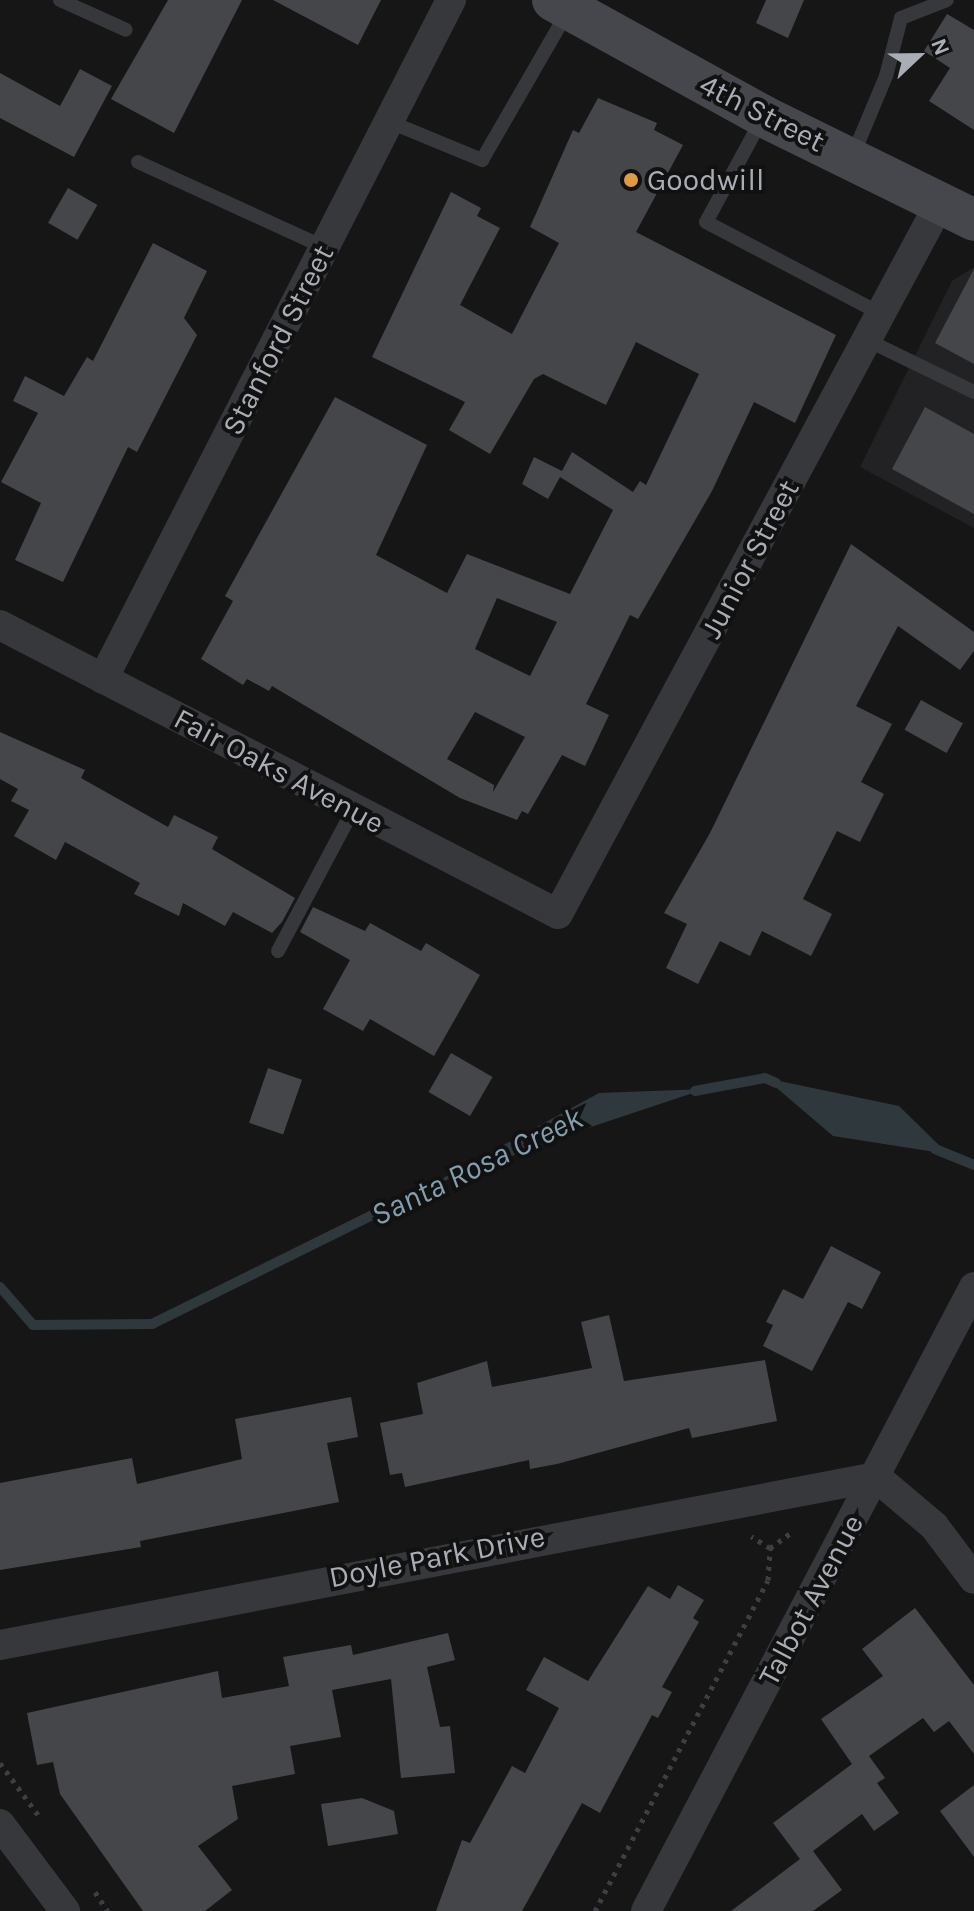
<!DOCTYPE html>
<style>
body{margin:0}
#map{position:relative;width:974px;height:1911px;overflow:hidden;background:#161617;font-family:Karla,sans-serif}
div>[style]{position:absolute}
[style*='--x']{left:calc(var(--x)*1px);top:calc(var(--y)*1px);width:calc(var(--w)*1px);rotate:calc(var(--a)*1deg)}
.built>*{inset:0;background:#222224}
.water>*{inset:0;background:#2f383c}
.stream>*{height:10px;margin:-5px;padding:0 5px;transform-origin:5px;border-radius:5px;background:#2f383c}
.building>*{inset:0;background:#45464a;transform-origin:0 0}
.path>*{height:5px;margin-top:-2.5px;transform-origin:0;background:repeating-linear-gradient(90deg,#3d3f43 0 4px,transparent 0 10px)}
.service>*{height:14px;margin:-7px;padding:0 7px;transform-origin:7px;border-radius:7px;background:#37383c}
.minor>*{height:30px;margin:-15px;padding:0 15px;transform-origin:15px;border-radius:15px;background:#37383c}
.secondary>*{height:42px;margin:-21px;padding:0 21px;transform-origin:21px;border-radius:21px;background:#45474c}
.dots>*{width:22px;height:22px;translate:-50% -50%;box-sizing:border-box;border:4px solid #111112;border-radius:50%}
span{translate:-50% -50%;white-space:nowrap;text-align:center;line-height:1.15;-webkit-text-stroke:8px #111112;paint-order:stroke}
.street-label{font-size:30px;color:#a9aeb6}
.poi-label{font-size:30px;color:#a9aeb6}
.left{translate:0 -50%;text-align:left}
.water-label{font-size:32px;color:#839fae;font-style:italic}
.north{position:absolute;left:878px;top:16px;width:80px;height:80px;-webkit-text-stroke:6px #111112;paint-order:stroke;rotate:68deg;font-size:22px;font-weight:700;line-height:32px;text-align:center;color:#a9aeb6}
.north::after{content:'';display:block;margin:auto;width:28px;height:36px;background:#a9aeb6;clip-path:polygon(50% 0,100% 100%,50% 72%,0 100%)}
</style>
<div id="map">
<div class="built">
<i style="clip-path:polygon(974px 267px,974px 528px,860px 467px,952px 281px)"></i>
</div>
<div class="water">
<i style="clip-path:polygon(765px 1078px,899px 1106px,948px 1154px,833px 1136px)"></i>
<i style="clip-path:polygon(705px 1089px,579px 1131px,425px 1188px,599px 1093px)"></i>
</div>
<div class="stream">
<i style="--x:695;--y:1091;--w:71;--a:-10.5"></i>
<i style="--x:765;--y:1078;--w:12;--a:24"></i>
<i style="--x:935;--y:1149;--w:42;--a:22.3"></i>
<i style="--x:0;--y:1287;--w:50;--a:49"></i>
<i style="--x:33;--y:1325;--w:119;--a:-0.5"></i>
<i style="--x:152;--y:1324;--w:318;--a:-26.3"></i>
</div>
<div class="building">
<i style="clip-path:polygon(168px 0,242px 0,174px 133px,111px 99px)"></i>
<i style="clip-path:polygon(273px 0,381px 0,358px 45px)"></i>
<i style="clip-path:polygon(766px 0,804px 0,788px 38px,756px 23px)"></i>
<i style="clip-path:polygon(947px 14px,974px 30px,974px 130px,929px 101px,950px 68px,924px 51px)"></i>
<i style="clip-path:polygon(80px 69px,112px 86px,74px 157px,0 118px,0 73px,60px 106px)"></i>
<i style="clip-path:polygon(evenodd,598px 98px,657px 123px,654px 130px,683px 145px,636px 232px,836px 335px,795px 423px,754px 402px,712px 491px,638px 619px,630px 615px,586px 704px,609px 715px,585px 766px,562px 755px,528px 814px,522px 811px,517px 820px,460px 798px,272px 686px,269px 691px,247px 679px,243px 685px,201px 659px,233px 601px,225px 596px,335px 397px,427px 445px,376px 555px,447px 593px,467px 554px,570px 594px,613px 510px,560px 477px,548px 499px,522px 484px,534px 457px,562px 471px,572px 452px,633px 492px,640px 481px,646px 485px,699px 374px,636px 342px,606px 405px,543px 374px,534px 379px,490px 454px,449px 430px,465px 402px,372px 357px,451px 192px,481px 208px,477px 216px,500px 228px,460px 305px,512px 334px,559px 243px,530px 227px,573px 130px,579px 133px,598px 98px,497px 598px,557px 622px,530px 676px,475px 649px,497px 598px,598px 98px,475px 712px,525px 737px,493px 792px,494px 785px,447px 759px,475px 712px)"></i>
<i style="left:68px;top:188px;width:34px;height:40px;rotate:30deg"></i>
<i style="clip-path:polygon(153px 243px,207px 271px,184px 318px,197px 335px,137px 452px,128px 447px,63px 582px,15px 560px,41px 503px,1px 482px,38px 413px,13px 401px,25px 376px,64px 396px,87px 357px,93px 361px)"></i>
<i style="clip-path:polygon(974px 269px,974px 364px,935px 343px)"></i>
<i style="clip-path:polygon(925px 407px,974px 434px,974px 514px,892px 469px)"></i>
<i style="clip-path:polygon(851px 544px,974px 632px,974px 651px,960px 670px,898px 626px,856px 706px,892px 724px,861px 782px,884px 794px,860px 842px,837px 831px,803px 899px,832px 914px,811px 956px,762px 931px,750px 956px,720px 941px,698px 984px,666px 968px,687px 924px,664px 913px,710px 833px)"></i>
<i style="left:921px;top:700px;width:48px;height:34px;rotate:29deg"></i>
<i style="clip-path:polygon(0 732px,85px 770px,81px 778px,168px 827px,174px 815px,218px 837px,212px 849px,295px 898px,282px 922px,272px 933px,233px 912px,225px 926px,183px 903px,179px 916px,134px 894px,140px 883px,65px 842px,56px 860px,14px 836px,29px 810px,11px 801px,18px 789px,0 779px)"></i>
<i style="clip-path:polygon(313px 907px,365px 931px,370px 923px,421px 951px,426px 943px,480px 975px,434px 1056px,370px 1019px,363px 1031px,323px 1009px,350px 960px,300px 932px)"></i>
<i style="left:451px;top:1053px;width:48px;height:45px;rotate:30deg"></i>
<i style="left:268px;top:1068px;width:36px;height:58px;rotate:19deg"></i>
<i style="clip-path:polygon(831px 1246px,881px 1272px,862px 1309px,848px 1302px,812px 1371px,763px 1346px,773px 1325px,766px 1322px,783px 1289px,803px 1299px)"></i>
<i style="clip-path:polygon(609px 1315px,624px 1381px,765px 1360px,777px 1421px,692px 1438px,689px 1428px,557px 1464px,530px 1469px,529px 1460px,405px 1487px,402px 1473px,390px 1475px,380px 1423px,423px 1414px,417px 1383px,487px 1361px,492px 1387px,592px 1368px,581px 1322px)"></i>
<i style="clip-path:polygon(351px 1397px,358px 1437px,327px 1443px,339px 1502px,140px 1541px,141px 1547px,0 1570px,0 1483px,132px 1458px,137px 1484px,242px 1459px,235px 1419px)"></i>
<i style="clip-path:polygon(678px 1585px,704px 1600px,693px 1618px,699px 1622px,662px 1687px,672px 1692px,658px 1718px,652px 1715px,600px 1813px,582px 1803px,522px 1911px,436px 1911px,462px 1840px,470px 1843px,512px 1766px,525px 1773px,559px 1708px,526px 1690px,544px 1657px,588px 1681px,648px 1586px,670px 1599px)"></i>
<i style="clip-path:polygon(915px 1608px,974px 1685px,974px 1754px,949px 1721px,934px 1732px,923px 1718px,869px 1756px,885px 1778px,877px 1783px,899px 1813px,874px 1831px,862px 1814px,813px 1851px,842px 1890px,813px 1911px,731px 1911px,800px 1859px,773px 1823px,852px 1764px,821px 1719px,883px 1676px,862px 1649px)"></i>
<i style="clip-path:polygon(448px 1633px,455px 1660px,427px 1667px,440px 1727px,450px 1726px,455px 1773px,401px 1778px,391px 1679px,332px 1690px,341px 1737px,290px 1746px,295px 1774px,232px 1786px,238px 1819px,198px 1846px,232px 1890px,205px 1911px,143px 1911px,60px 1794px,53px 1762px,37px 1765px,27px 1713px,218px 1671px,222px 1698px,289px 1686px,283px 1657px,351px 1645px,353px 1655px)"></i>
<i style="clip-path:polygon(974px 1785px,974px 1857px,940px 1811px)"></i>
<i style="clip-path:polygon(362px 1798px,394px 1811px,398px 1834px,328px 1846px,321px 1804px)"></i>
</div>
<div class="path">
<i style="--x:770;--y:1548;--w:27;--a:-36"></i>
<i style="--x:0;--y:1763;--w:66;--a:53.7"></i>
<i style="--x:95;--y:1892;--w:23;--a:56"></i>
<i style="--x:595;--y:1911;--w:373;--a:-62.4"></i>
<i style="--x:768;--y:1580;--w:32;--a:-86"></i>
<i style="--x:770;--y:1548;--w:22;--a:-148"></i>
</div>
<div class="service">
<i style="--x:60;--y:0;--w:72;--a:24.4"></i>
<i style="--x:762;--y:119;--w:117;--a:118.5"></i>
<i style="--x:706;--y:222;--w:198;--a:27.7"></i>
<i style="--x:390;--y:122;--w:100;--a:22.4"></i>
<i style="--x:482;--y:160;--w:170;--a:-60"></i>
<i style="--x:853;--y:155;--w:86;--a:-67.3"></i>
<i style="--x:886;--y:76;--w:60;--a:-75.5"></i>
<i style="--x:901;--y:18;--w:49;--a:-21.4"></i>
<i style="--x:138;--y:162;--w:207;--a:24.6"></i>
<i style="--x:867;--y:340;--w:119;--a:25.9"></i>
<i style="--x:278;--y:951;--w:160;--a:-62"></i>
</div>
<div class="minor">
<i style="--x:0;--y:625;--w:628;--a:27.38"></i>
<i style="--x:558;--y:914;--w:807;--a:-61.75"></i>
<i style="--x:103;--y:679;--w:763;--a:-62.86"></i>
<i style="--x:0;--y:1645;--w:892;--a:-10.86"></i>
<i style="--x:876;--y:1477;--w:76;--a:40.2"></i>
<i style="--x:934;--y:1526;--w:66;--a:53"></i>
<i style="--x:0;--y:1824;--w:109;--a:53.2"></i>
<i style="--x:646;--y:1911;--w:705;--a:-62.27"></i>
</div>
<div class="secondary">
<i style="--x:553;--y:0;--w:240;--a:28.9"></i>
<i style="--x:763;--y:116;--w:235;--a:26.2"></i>
</div>
<div class="dots">
<i style="left:631px;top:180px;background:#e19a44"></i>
</div>
<div class="street-label">
<span style="left:762px;top:113px;rotate:27deg">4th Street</span>
<span style="left:278px;top:340px;rotate:-63deg">Stanford Street</span>
<span style="left:750px;top:559px;rotate:-62deg">Junior Street</span>
<span style="left:279px;top:771px;rotate:28deg">Fair Oaks Avenue</span>
<span style="left:437px;top:1557px;rotate:-11deg">Doyle Park Drive</span>
<span style="left:811px;top:1600px;rotate:-62deg">Talbot Avenue</span>
</div>
<div class="poi-label">
<span class="left" style="left:647px;top:180px">Goodwill</span>
</div>
<div class="water-label">
<span style="left:477px;top:1167px;rotate:-26deg">Santa Rosa Creek</span>
</div>
<div class="north">N</div>
</div>
